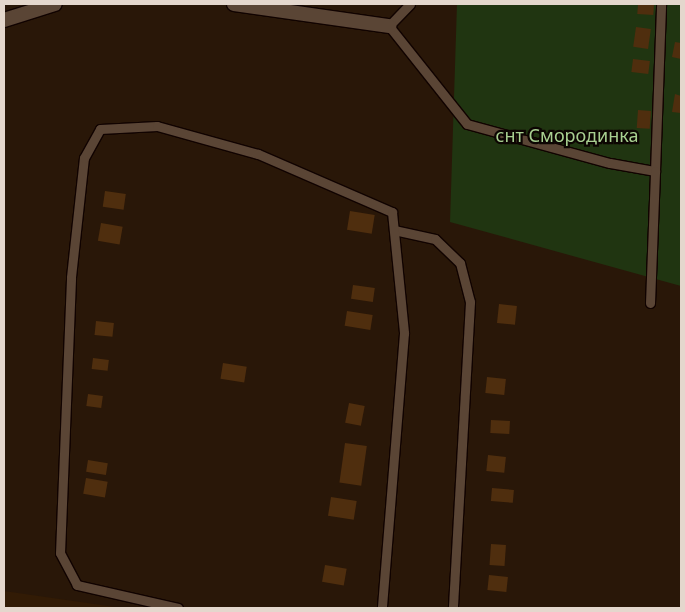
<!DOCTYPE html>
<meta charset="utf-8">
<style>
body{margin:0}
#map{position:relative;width:685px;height:612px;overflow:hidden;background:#291708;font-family:"Noto Sans",sans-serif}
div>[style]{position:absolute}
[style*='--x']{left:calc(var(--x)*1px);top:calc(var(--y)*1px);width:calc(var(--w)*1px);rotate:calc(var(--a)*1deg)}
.built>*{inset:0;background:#321b05}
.green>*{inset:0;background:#203511}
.building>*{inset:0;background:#4f2e0e;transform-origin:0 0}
.roads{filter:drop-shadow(1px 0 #110300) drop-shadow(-1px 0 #110300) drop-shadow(0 1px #110300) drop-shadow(0 -1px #110300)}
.service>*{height:9px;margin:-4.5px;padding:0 4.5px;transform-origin:4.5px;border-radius:4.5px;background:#5a4535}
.minor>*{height:14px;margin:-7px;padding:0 7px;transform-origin:7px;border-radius:7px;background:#5a4535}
span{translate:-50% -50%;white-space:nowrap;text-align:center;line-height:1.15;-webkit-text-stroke:4.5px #0c0502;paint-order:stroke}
.park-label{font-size:18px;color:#a8cf90}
.frame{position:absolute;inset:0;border:5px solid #e4d7cd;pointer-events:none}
</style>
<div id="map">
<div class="built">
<i style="clip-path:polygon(4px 591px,122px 608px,4px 608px)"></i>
</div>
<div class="green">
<i style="clip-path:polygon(457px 4px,681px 4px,681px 286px,450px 222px)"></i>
</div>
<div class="building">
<i style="left:638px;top:4px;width:16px;height:10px;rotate:4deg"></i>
<i style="left:636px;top:27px;width:15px;height:20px;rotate:8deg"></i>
<i style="clip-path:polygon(675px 42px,681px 43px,681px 59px,672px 57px)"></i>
<i style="left:633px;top:59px;width:17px;height:13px;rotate:7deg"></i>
<i style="clip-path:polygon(675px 94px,681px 96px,681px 113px,672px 112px)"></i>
<i style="left:638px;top:110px;width:13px;height:18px;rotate:4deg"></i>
<i style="left:105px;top:191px;width:21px;height:16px;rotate:8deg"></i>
<i style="left:350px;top:211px;width:25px;height:19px;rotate:9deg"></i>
<i style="left:101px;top:223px;width:22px;height:18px;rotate:10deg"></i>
<i style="left:353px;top:285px;width:22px;height:14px;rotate:8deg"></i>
<i style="left:499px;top:304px;width:18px;height:19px;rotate:6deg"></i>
<i style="left:347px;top:311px;width:26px;height:15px;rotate:9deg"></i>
<i style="left:96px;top:321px;width:18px;height:14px;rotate:6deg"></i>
<i style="left:93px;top:358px;width:16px;height:11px;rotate:7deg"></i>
<i style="left:223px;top:363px;width:24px;height:16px;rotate:9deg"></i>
<i style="left:487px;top:377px;width:19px;height:16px;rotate:6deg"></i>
<i style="left:88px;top:394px;width:15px;height:12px;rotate:8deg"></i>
<i style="left:349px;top:403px;width:16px;height:20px;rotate:11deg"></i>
<i style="left:491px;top:420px;width:19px;height:13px;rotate:3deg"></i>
<i style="left:345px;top:443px;width:22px;height:40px;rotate:8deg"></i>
<i style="left:488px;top:455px;width:18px;height:16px;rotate:6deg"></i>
<i style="left:88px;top:460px;width:20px;height:12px;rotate:9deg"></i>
<i style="left:86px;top:478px;width:22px;height:16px;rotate:10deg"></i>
<i style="left:492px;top:488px;width:22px;height:13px;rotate:5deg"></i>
<i style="left:331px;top:497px;width:26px;height:19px;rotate:9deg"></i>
<i style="left:491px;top:544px;width:15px;height:21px;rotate:4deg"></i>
<i style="left:325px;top:565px;width:22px;height:17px;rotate:10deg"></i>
<i style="left:489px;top:575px;width:19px;height:15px;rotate:6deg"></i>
</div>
<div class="roads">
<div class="service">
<i style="--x:410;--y:4;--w:30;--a:134"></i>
<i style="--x:389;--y:26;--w:125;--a:51.5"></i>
<i style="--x:467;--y:124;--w:148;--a:15.3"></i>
<i style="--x:610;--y:163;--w:46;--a:10.1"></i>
<i style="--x:655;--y:171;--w:167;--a:-87.9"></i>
<i style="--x:394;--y:230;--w:42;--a:12.4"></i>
<i style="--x:435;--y:239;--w:35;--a:44"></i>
<i style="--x:460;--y:263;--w:40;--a:75.6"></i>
<i style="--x:470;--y:302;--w:306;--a:93.2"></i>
<i style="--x:650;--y:303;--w:132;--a:-87.8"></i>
<i style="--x:178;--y:608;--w:104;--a:-167.2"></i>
<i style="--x:77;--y:585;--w:36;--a:-118"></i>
<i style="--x:60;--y:553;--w:276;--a:-87.7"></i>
<i style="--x:71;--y:277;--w:120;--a:-83.8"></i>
<i style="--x:84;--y:158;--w:33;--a:-61"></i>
<i style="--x:100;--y:129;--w:57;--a:-3"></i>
<i style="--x:157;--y:126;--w:105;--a:15.5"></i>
<i style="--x:258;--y:154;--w:146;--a:23.4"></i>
<i style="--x:392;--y:212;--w:122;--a:84.3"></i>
<i style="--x:404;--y:333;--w:276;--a:94.6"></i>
</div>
<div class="minor">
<i style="--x:234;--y:4;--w:157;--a:8.1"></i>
<i style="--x:4;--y:20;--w:53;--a:-17.4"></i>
</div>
</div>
<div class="park-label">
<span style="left:567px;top:135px">снт Смородинка</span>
</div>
<div class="frame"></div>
</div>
